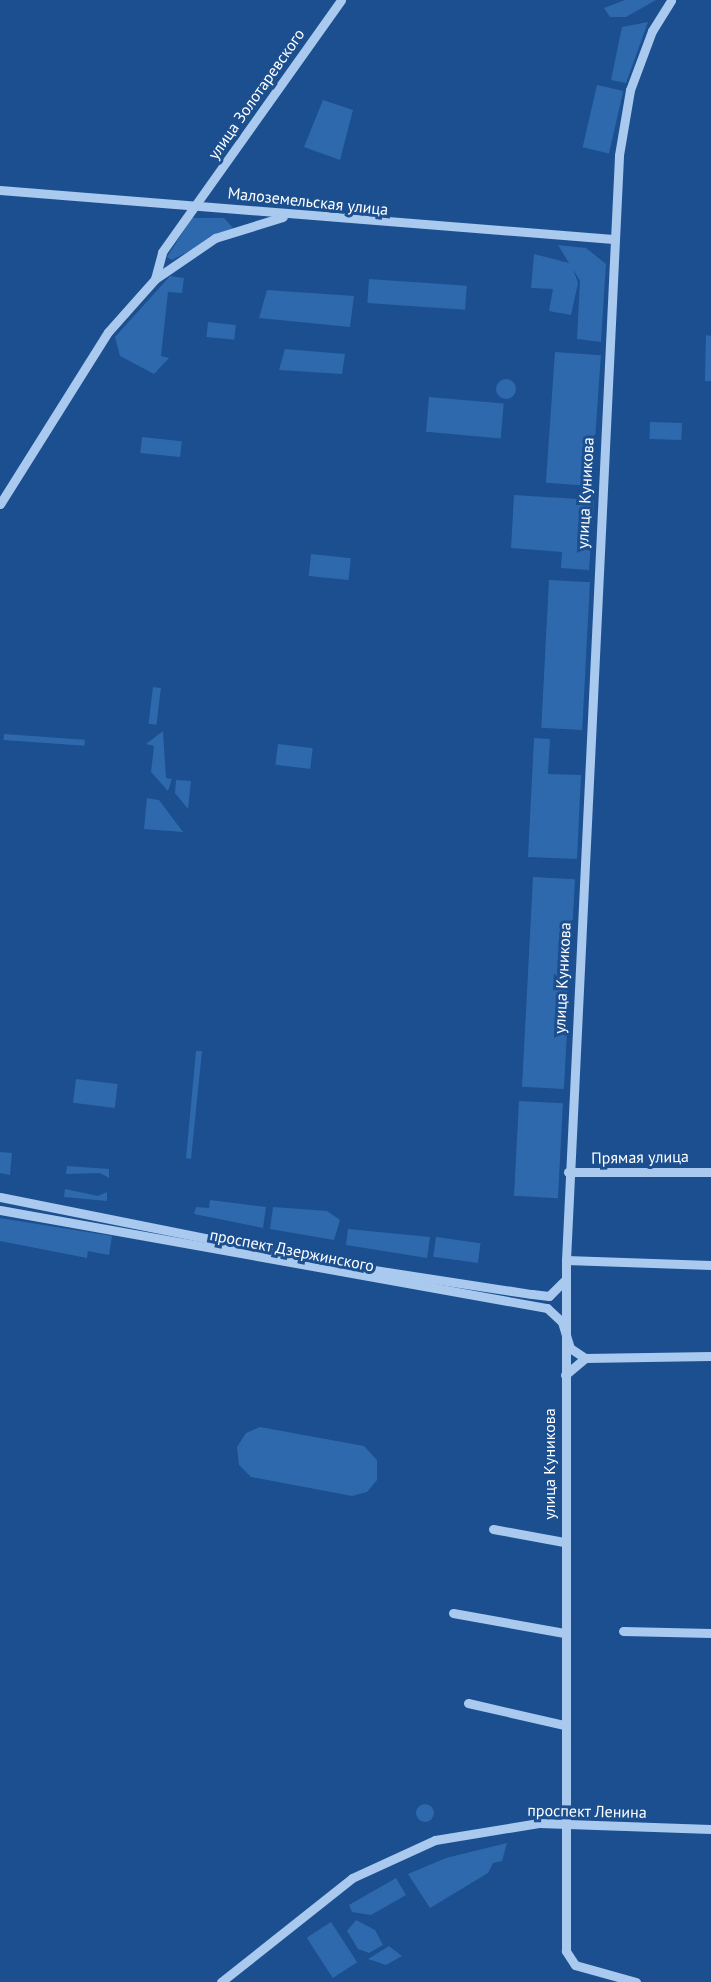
<!DOCTYPE html>
<meta charset="utf-8">
<style>
body{margin:0}
#map{position:relative;width:711px;height:1982px;overflow:hidden;background:#1b4f8f;font-family:"PT Sans",sans-serif}
div>[style]{position:absolute}
[style*='--x']{left:calc(var(--x)*1px);top:calc(var(--y)*1px);width:calc(var(--w)*1px);rotate:calc(var(--a)*1deg)}
.green>*{inset:0;background:#2e69ad;transform-origin:0 0}
.round{border-radius:50%}
.minor>*{height:9px;margin:-4.5px;padding:0 4.5px;transform-origin:4.5px;border-radius:4.5px;background:#a9c9ee}
span{translate:-50% -50%;white-space:nowrap;text-align:center;line-height:1.15;-webkit-text-stroke:6px #1b4f8f;paint-order:stroke}
.street-label{font-size:16px;color:#fff}
</style>
<div id="map">
<div class="green">
<i style="clip-path:polygon(625px 0,656px 0,626px 17px,610px 17px,604px 8px)"></i>
<i style="clip-path:polygon(648px 22px,626px 83px,611px 80px,622px 27px)"></i>
<i style="left:597px;top:85px;width:27px;height:64px;rotate:13deg"></i>
<i style="clip-path:polygon(323px 100px,353px 110px,340px 160px,304px 147px)"></i>
<i style="clip-path:polygon(192px 218px,224px 218px,233px 228px,172px 260px,167px 257px)"></i>
<i style="clip-path:polygon(558px 245px,586px 248px,606px 264px,601px 342px,577px 339px,580px 281px,573px 269px,578px 283px,571px 315px,549px 311px,553px 289px,531px 288px,534px 254px,569px 263px)"></i>
<i style="clip-path:polygon(170px 276px,184px 278px,182px 293px,168px 292px,161px 356px,169px 358px,154px 374px,120px 356px,115px 337px)"></i>
<i style="left:369px;top:279px;width:98px;height:24px;rotate:4deg"></i>
<i style="clip-path:polygon(267px 290px,354px 296px,350px 327px,259px 318px)"></i>
<i style="left:208px;top:322px;width:28px;height:15px;rotate:6deg"></i>
<i style="clip-path:polygon(706px 335px,711px 336px,711px 381px,705px 381px)"></i>
<i style="clip-path:polygon(285px 349px,345px 354px,342px 374px,279px 370px)"></i>
<i style="left:555px;top:352px;width:46px;height:131px;rotate:4deg"></i>
<i class="round" style="left:496px;top:379px;width:20px;height:20px"></i>
<i style="left:429px;top:397px;width:75px;height:35px;rotate:5deg"></i>
<i style="left:650px;top:422px;width:32px;height:17px;rotate:2deg"></i>
<i style="left:142px;top:437px;width:40px;height:16px;rotate:6deg"></i>
<i style="clip-path:polygon(514px 495px,594px 500px,589px 570px,561px 568px,562px 552px,511px 548px)"></i>
<i style="left:311px;top:554px;width:40px;height:22px;rotate:6deg"></i>
<i style="left:549px;top:580px;width:41px;height:148px;rotate:3deg"></i>
<i style="left:153px;top:687px;width:8px;height:37px;rotate:7deg"></i>
<i style="clip-path:polygon(163px 731px,166px 778px,172px 779px,168px 791px,151px 772px,154px 746px,146px 744px)"></i>
<i style="left:4px;top:734px;width:81px;height:6px;rotate:4deg"></i>
<i style="clip-path:polygon(534px 738px,550px 739px,548px 774px,581px 775px,577px 859px,528px 857px)"></i>
<i style="left:278px;top:744px;width:35px;height:21px;rotate:7deg"></i>
<i style="clip-path:polygon(176px 780px,191px 781px,188px 809px,175px 793px)"></i>
<i style="clip-path:polygon(147px 798px,159px 800px,183px 832px,144px 829px)"></i>
<i style="left:533px;top:877px;width:42px;height:210px;rotate:3deg"></i>
<i style="clip-path:polygon(196px 1051px,202px 1051px,191px 1159px,186px 1158px)"></i>
<i style="left:76px;top:1079px;width:42px;height:24px;rotate:7deg"></i>
<i style="left:519px;top:1101px;width:44px;height:95px;rotate:3deg"></i>
<i style="clip-path:polygon(0 1152px,12px 1153px,10px 1175px,0 1173px)"></i>
<i style="clip-path:polygon(67px 1166px,109px 1169px,109px 1178px,100px 1173px,66px 1174px)"></i>
<i style="clip-path:polygon(65px 1189px,98px 1196px,107px 1192px,107px 1201px,64px 1197px)"></i>
<i style="clip-path:polygon(210px 1200px,266px 1207px,263px 1228px,194px 1214px,196px 1207px,209px 1208px)"></i>
<i style="clip-path:polygon(273px 1207px,327px 1211px,340px 1220px,334px 1240px,270px 1229px)"></i>
<i style="clip-path:polygon(0 1218px,112px 1236px,109px 1255px,88px 1251px,87px 1258px,0 1241px)"></i>
<i style="clip-path:polygon(348px 1229px,430px 1237px,427px 1258px,346px 1245px)"></i>
<i style="left:436px;top:1237px;width:45px;height:20px;rotate:8deg"></i>
<i style="clip-path:polygon(260px 1427px,364px 1446px,377px 1460px,377px 1480px,367px 1492px,352px 1496px,251px 1477px,239px 1465px,237px 1447px,246px 1433px)"></i>
<i class="round" style="left:416px;top:1804px;width:18px;height:18px"></i>
<i style="clip-path:polygon(507px 1843px,502px 1861px,493px 1863px,488px 1873px,430px 1908px,408px 1874px,446px 1858px)"></i>
<i style="clip-path:polygon(396px 1878px,406px 1895px,371px 1915px,352px 1912px,349px 1905px)"></i>
<i style="clip-path:polygon(356px 1920px,375px 1930px,383px 1945px,369px 1953px,358px 1949px,347px 1931px)"></i>
<i style="left:331px;top:1922px;width:48px;height:29px;rotate:57deg"></i>
<i style="clip-path:polygon(389px 1946px,402px 1956px,386px 1965px,368px 1959px)"></i>
</div>
<div class="minor">
<i style="--x:0;--y:190;--w:615;--a:4.57"></i>
<i style="--x:155;--y:279;--w:28;--a:-75"></i>
<i style="--x:162;--y:252;--w:309;--a:-54.6"></i>
<i style="--x:0;--y:504;--w:203;--a:-57.9"></i>
<i style="--x:108;--y:332;--w:71;--a:-48.4"></i>
<i style="--x:155;--y:279;--w:73;--a:-34.3"></i>
<i style="--x:215;--y:238;--w:71;--a:-17.2"></i>
<i style="--x:568;--y:1172;--w:143;--a:0"></i>
<i style="--x:0;--y:1197;--w:342;--a:11.3"></i>
<i style="--x:335;--y:1264;--w:199;--a:8.7"></i>
<i style="--x:532;--y:1294;--w:17;--a:7"></i>
<i style="--x:549;--y:1296;--w:21;--a:-45"></i>
<i style="--x:0;--y:1210;--w:556;--a:10.16"></i>
<i style="--x:547;--y:1308;--w:21;--a:43"></i>
<i style="--x:562;--y:1322;--w:27;--a:73"></i>
<i style="--x:570;--y:1348;--w:18;--a:34"></i>
<i style="--x:566;--y:1260;--w:145;--a:2"></i>
<i style="--x:565;--y:1375;--w:26;--a:-40"></i>
<i style="--x:585;--y:1358;--w:126;--a:-0.9"></i>
<i style="--x:493;--y:1529;--w:72;--a:10.4"></i>
<i style="--x:453;--y:1613;--w:113;--a:10.2"></i>
<i style="--x:623;--y:1631;--w:88;--a:1.3"></i>
<i style="--x:468;--y:1703;--w:98;--a:12.9"></i>
<i style="--x:221;--y:1982;--w:167;--a:-38.4"></i>
<i style="--x:352;--y:1878;--w:91;--a:-24.6"></i>
<i style="--x:435;--y:1840;--w:105;--a:-9.3"></i>
<i style="--x:539;--y:1823;--w:172;--a:2"></i>
<i style="--x:636;--y:1982;--w:63;--a:-164.4"></i>
<i style="--x:575;--y:1965;--w:17;--a:-123"></i>
<i style="--x:566;--y:1951;--w:691;--a:-90"></i>
<i style="--x:566;--y:1260;--w:1106;--a:-87.25"></i>
<i style="--x:619;--y:155;--w:66;--a:-80.4"></i>
<i style="--x:630;--y:90;--w:63;--a:-69.6"></i>
<i style="--x:652;--y:31;--w:36;--a:-58"></i>
</div>
<div class="street-label">
<span style="left:256px;top:94px;rotate:-55deg">улица Золотаревского</span>
<span style="left:308px;top:201px;rotate:6deg">Малоземельская улица</span>
<span style="left:585px;top:493px;rotate:-87deg">улица Куникова</span>
<span style="left:562px;top:978px;rotate:-87deg">улица Куникова</span>
<span style="left:640px;top:1157px;rotate:-1deg">Прямая улица</span>
<span style="left:292px;top:1250px;rotate:11deg">проспект Дзержинского</span>
<span style="left:549px;top:1464px;rotate:-90deg">улица Куникова</span>
<span style="left:587px;top:1811px;rotate:1deg">проспект Ленина</span>
</div>
</div>
